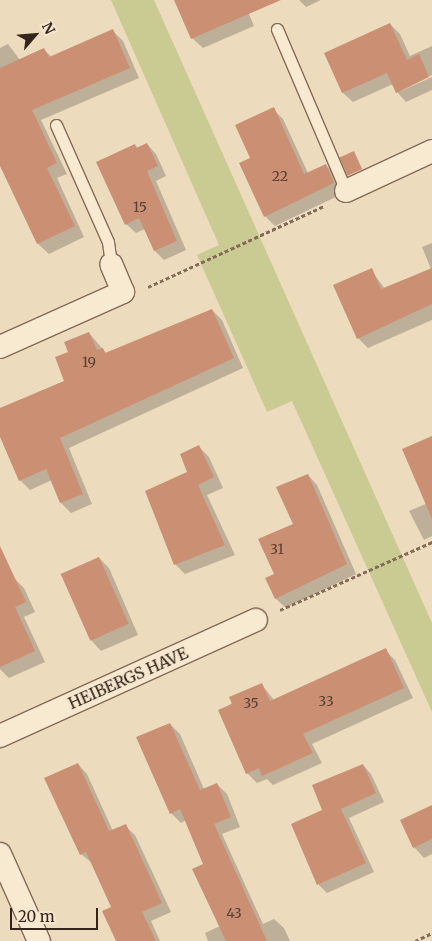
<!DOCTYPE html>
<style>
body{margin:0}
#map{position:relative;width:432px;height:941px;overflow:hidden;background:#eddbbe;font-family:Merriweather,serif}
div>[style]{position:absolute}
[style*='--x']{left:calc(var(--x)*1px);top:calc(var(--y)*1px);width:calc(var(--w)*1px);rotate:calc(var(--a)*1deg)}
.green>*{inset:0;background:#c9cb92}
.shadow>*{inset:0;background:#0003}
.building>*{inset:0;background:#cb9074;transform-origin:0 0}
.path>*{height:3px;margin-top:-1.5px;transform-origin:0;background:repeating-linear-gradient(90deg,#856b57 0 4px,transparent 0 6.5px)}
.roads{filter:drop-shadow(1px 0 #856b57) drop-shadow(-1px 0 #856b57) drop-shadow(0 1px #856b57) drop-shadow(0 -1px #856b57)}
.lane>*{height:11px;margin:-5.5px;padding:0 5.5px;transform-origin:5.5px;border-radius:5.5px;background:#f8e9d1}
.street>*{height:22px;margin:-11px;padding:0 11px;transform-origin:11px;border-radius:11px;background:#f8e9d1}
span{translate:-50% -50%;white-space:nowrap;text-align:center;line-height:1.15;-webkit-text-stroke:5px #f5e6cd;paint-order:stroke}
.number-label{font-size:14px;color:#5a4032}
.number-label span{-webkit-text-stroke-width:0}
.street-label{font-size:16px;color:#34251c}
.north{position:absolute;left:10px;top:10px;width:50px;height:50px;-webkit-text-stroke:4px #f5e6cd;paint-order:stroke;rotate:63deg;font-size:14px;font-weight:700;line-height:20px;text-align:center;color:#34251c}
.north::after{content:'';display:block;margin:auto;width:18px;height:22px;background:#34251c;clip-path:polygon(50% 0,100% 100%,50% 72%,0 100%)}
.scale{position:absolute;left:10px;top:908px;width:88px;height:22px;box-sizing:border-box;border:2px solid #34251c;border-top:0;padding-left:6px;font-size:15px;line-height:18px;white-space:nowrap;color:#34251c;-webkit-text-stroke:4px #f5e6cd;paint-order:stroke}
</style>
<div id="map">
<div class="green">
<i style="clip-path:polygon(111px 0,154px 0,432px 623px,432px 712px,292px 401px,267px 412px,197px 255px,219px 245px)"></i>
</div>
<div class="shadow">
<i style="clip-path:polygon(177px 0,243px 0,254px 26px,203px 48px,192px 38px)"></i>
<i style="clip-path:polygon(299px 0,321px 0,306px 7px)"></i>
<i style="clip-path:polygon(390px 24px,400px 34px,410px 56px,432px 46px,432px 75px,399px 92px,432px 77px,432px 90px,406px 102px,397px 92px,393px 84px,353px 102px,343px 93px,326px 54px)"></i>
<i style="clip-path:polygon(113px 31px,123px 41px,139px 78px,41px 120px,67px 174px,57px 178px,84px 237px,49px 254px,38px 244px,0 163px,0 48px,8px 44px,20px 60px,44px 50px,52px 57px)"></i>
<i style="clip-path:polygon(273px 109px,283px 119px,308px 173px,326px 165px,336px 175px,344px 193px,275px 226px,265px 216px,252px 158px)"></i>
<i style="clip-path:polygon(147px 144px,156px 154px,166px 176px,156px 181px,186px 250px,164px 260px,155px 251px,145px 229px,136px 233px,126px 224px,135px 145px,138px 148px)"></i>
<i style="clip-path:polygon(432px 243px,432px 320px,368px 348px,358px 338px,371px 270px,385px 289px,431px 269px,422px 247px)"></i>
<i style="clip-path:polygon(212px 310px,222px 320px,243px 368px,69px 448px,92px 504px,71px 513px,61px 503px,52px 480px,30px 490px,20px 480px,0 434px,0 410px,66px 381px,70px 352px,89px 333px,107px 354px)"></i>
<i style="clip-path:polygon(432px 437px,432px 536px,424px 540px,409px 511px,428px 503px)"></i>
<i style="clip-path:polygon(199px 447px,209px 457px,223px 488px,207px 495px,235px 555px,185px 574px,175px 564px,189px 472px)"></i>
<i style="clip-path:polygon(308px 475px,317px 485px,356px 574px,286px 608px,276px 599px,267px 579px,275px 575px,295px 525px)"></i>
<i style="clip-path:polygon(99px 558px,109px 568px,138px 635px,101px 651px,91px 640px)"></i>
<i style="clip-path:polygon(14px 578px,24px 588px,35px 612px,24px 617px,45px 662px,9px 678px,0 669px,0 584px)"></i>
<i style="clip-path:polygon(385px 650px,395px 660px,413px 698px,312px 744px,322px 763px,273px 785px,267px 779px,257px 783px,247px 773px,220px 711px,261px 684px,274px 700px)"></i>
<i style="clip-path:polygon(170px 724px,180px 734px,204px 789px,217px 784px,227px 794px,240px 827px,222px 834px,263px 924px,274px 919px,284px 928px,290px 941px,208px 941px,205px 933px,220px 926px,204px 864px,186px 820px,181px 823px,171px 813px)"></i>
<i style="clip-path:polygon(78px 764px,87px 774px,113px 831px,125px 826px,135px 835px,171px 912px,151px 921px,160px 941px,117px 941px,113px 908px,92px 863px,81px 854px)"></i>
<i style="clip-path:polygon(363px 765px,371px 774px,384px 802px,349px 818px,374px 872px,327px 893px,318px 884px,323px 811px)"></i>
<i style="clip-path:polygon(432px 806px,432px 854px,424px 858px,414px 847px)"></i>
</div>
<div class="building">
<i style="clip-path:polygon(174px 0,281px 0,191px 39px)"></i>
<i style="clip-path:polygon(390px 23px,407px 60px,419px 54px,429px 77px,396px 93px,387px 73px,342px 93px,324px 53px)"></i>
<i style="clip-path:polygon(113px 29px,130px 68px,32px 110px,57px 163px,47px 168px,75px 226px,37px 244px,0 166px,0 68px,44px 48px,49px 57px)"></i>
<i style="clip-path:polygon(274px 107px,304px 174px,326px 164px,334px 183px,264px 217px,239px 163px,250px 158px,235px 125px)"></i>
<i style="clip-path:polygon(147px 143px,158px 166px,147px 171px,177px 241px,154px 251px,139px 218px,125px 225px,96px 162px,135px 144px,136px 148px)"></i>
<i style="left:354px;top:151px;width:20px;height:16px;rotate:66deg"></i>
<i style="clip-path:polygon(372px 268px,381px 289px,432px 268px,432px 304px,357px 339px,333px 285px)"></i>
<i style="clip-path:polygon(212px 309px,234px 358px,60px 438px,83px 494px,60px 503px,46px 469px,19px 481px,0 437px,0 408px,64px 381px,55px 357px,68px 352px,64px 342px,89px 332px,97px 350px,103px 348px,105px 353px)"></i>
<i style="clip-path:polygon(432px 436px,432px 519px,402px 449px)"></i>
<i style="clip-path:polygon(199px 445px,214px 477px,198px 485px,225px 545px,174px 565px,145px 491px,187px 472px,180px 454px)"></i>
<i style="clip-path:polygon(308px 474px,347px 564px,275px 599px,265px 578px,274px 574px,258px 539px,293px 524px,276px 487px)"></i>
<i style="clip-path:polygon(0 546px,26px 602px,15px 607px,35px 651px,0 667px)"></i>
<i style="left:99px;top:557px;width:73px;height:42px;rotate:66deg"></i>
<i style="clip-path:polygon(386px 648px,404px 688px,303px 734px,313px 753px,262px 776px,259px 768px,246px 774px,218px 710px,232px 704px,229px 697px,262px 683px,270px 701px)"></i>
<i style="clip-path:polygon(170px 723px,200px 790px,217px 783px,231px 817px,214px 824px,267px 941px,226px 941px,192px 869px,203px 864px,180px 809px,170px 814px,136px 737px)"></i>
<i style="clip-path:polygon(78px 763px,109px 831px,126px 824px,162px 903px,142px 912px,156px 941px,116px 941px,102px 911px,111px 907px,86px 852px,80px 855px,44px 778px)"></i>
<i style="clip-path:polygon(363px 764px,376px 793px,341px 809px,366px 863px,317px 885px,291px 824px,322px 810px,312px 785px)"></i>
<i style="clip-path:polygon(432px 805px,432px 839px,413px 848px,400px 820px)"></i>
</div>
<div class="path">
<i style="--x:148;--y:287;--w:194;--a:-24.7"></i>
<i style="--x:280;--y:610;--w:167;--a:-24.1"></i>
<i style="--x:415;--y:941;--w:19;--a:-25"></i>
</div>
<div class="roads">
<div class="lane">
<i style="--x:277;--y:29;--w:176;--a:66.9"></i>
<i style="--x:56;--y:125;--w:128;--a:66"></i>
<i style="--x:108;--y:242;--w:22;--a:82"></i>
</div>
<div class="street">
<i style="--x:346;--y:191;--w:95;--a:-24.9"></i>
<i style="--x:0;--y:347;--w:135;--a:-24.1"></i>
<i style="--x:123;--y:292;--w:30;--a:-113"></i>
<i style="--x:0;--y:736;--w:281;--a:-24.4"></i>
<i style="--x:0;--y:854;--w:95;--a:65.9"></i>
</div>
</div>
<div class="number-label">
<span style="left:280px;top:176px">22</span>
<span style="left:140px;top:207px">15</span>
<span style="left:89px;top:362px">19</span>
<span style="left:277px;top:549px">31</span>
<span style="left:326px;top:701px">33</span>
<span style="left:251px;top:703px">35</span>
<span style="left:234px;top:913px">43</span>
</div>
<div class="street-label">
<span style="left:128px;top:678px;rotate:-24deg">HEIBERGS HAVE</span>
</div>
<div class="north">N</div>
<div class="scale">20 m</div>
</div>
